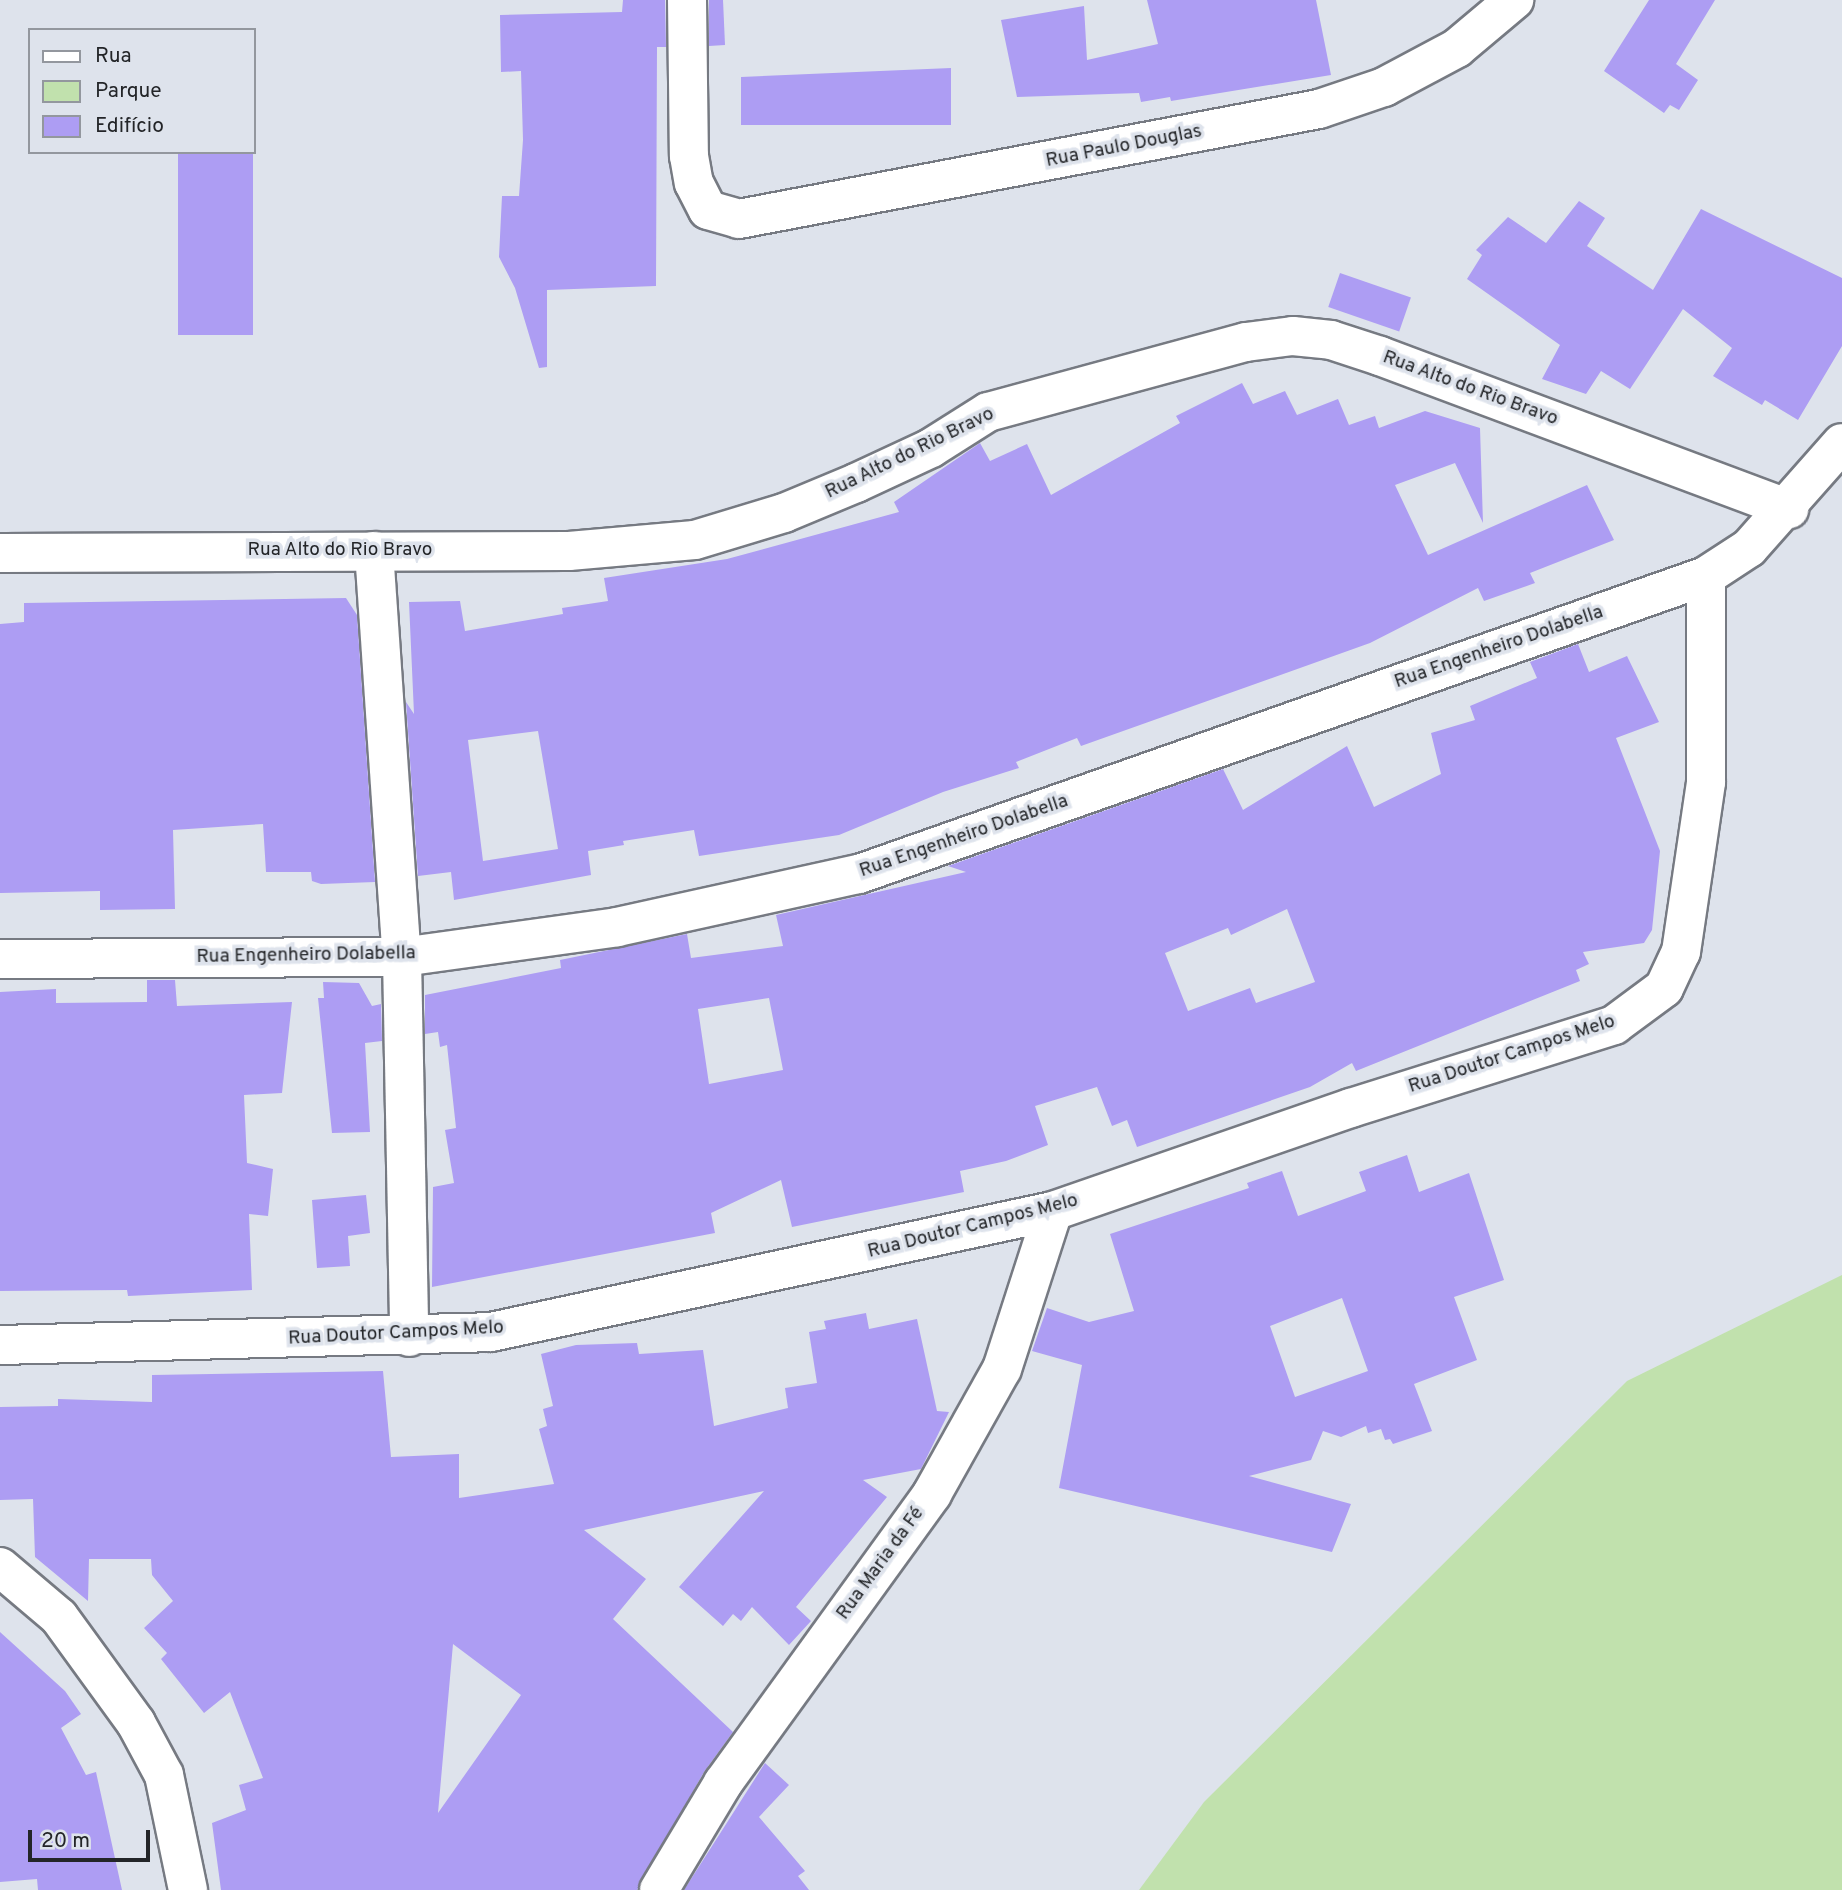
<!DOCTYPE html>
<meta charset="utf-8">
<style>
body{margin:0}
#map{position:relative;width:1842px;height:1890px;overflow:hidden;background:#dee3ec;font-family:Overpass,sans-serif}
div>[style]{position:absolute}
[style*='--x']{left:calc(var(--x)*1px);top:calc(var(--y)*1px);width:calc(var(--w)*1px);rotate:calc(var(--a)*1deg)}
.green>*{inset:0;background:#c1e1ad}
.building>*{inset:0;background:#ad9df3;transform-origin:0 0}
.roads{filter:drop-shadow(2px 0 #767a82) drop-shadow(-2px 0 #767a82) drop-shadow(0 2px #767a82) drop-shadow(0 -2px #767a82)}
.street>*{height:38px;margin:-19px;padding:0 19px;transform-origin:19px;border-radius:19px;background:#fff}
span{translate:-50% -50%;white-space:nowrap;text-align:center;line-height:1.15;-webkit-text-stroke:7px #dee3ec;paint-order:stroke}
.street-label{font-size:19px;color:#232528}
.legend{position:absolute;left:28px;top:28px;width:228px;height:126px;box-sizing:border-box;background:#dee3ec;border:2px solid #93979e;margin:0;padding:9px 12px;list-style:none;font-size:21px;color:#232528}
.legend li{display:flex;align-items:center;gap:14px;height:35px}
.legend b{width:35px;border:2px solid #93979e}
.scale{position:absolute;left:28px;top:1830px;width:122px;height:32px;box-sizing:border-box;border:4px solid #232528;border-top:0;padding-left:9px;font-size:21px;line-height:24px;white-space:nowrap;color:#232528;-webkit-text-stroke:5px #dee3ec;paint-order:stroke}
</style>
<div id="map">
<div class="green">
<i style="clip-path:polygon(1842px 1275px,1842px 1890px,1139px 1890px,1204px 1802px,1627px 1381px)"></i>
</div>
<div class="building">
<i style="clip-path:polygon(623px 0,665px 0,666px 47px,657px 47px,656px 286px,547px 290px,547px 367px,539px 368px,515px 288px,499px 257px,502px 196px,519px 196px,523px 140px,521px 71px,501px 72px,500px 15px,622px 12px)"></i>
<i style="clip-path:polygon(709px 0,723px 0,725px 45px,709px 46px)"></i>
<i style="clip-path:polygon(1147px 0,1316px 0,1331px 75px,1171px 101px,1170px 97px,1141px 102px,1139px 93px,1017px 97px,1001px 20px,1084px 6px,1087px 60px,1158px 44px)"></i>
<i style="clip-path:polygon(1649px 0,1715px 0,1676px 64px,1698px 80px,1679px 110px,1670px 105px,1664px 113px,1604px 71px)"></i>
<i style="clip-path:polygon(951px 68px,951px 125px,741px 125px,741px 77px)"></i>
<i style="left:178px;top:152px;width:75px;height:183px"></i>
<i style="clip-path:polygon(1579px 201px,1605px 218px,1587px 246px,1653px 290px,1701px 209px,1842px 278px,1842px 346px,1798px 420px,1765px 400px,1762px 405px,1713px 376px,1732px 348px,1683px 309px,1630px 389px,1601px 371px,1586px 394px,1542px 379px,1560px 345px,1467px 279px,1482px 255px,1476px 250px,1508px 217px,1546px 243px)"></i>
<i style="left:1340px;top:273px;width:75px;height:36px;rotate:19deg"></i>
<i style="clip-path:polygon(evenodd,1242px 383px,1253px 404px,1285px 391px,1297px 415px,1338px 399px,1349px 425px,1375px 416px,1379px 428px,1425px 411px,1480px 428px,1483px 523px,1455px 463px,1395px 485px,1428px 555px,1587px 485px,1614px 540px,1530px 573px,1535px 583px,1484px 601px,1478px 588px,1370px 643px,1081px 746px,1077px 738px,1016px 762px,1019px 768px,943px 792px,839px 835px,699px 856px,694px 830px,623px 841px,624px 845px,588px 851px,591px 875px,454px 900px,451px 872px,418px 876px,406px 702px,414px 714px,409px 602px,460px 601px,465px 631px,563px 614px,562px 608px,608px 601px,604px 578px,727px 559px,899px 512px,894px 502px,980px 443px,990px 461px,1027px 444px,1051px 495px,1180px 423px,1176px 416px,1242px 383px,538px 731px,558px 849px,483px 861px,468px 740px,538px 731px)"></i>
<i style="clip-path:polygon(346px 598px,357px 615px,375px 882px,321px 884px,312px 881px,311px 872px,266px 872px,263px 824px,173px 830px,175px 909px,100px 910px,100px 891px,0 893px,0 624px,24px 622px,24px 603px)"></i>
<i style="clip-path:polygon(evenodd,1578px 644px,1589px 672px,1627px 656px,1659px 722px,1616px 738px,1660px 851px,1652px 930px,1644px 943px,1583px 952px,1589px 964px,1576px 970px,1580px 981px,1356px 1071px,1352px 1063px,1310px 1087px,1137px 1147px,1127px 1120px,1112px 1126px,1097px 1087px,1035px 1106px,1048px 1145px,1006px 1161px,960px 1171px,964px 1192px,792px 1227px,781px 1180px,711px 1213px,715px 1233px,432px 1287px,433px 1187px,454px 1183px,445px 1130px,456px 1128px,447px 1045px,440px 1047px,438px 1032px,425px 1034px,425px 995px,561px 968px,560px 960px,687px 934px,691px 958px,783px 946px,776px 915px,966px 872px,948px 866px,1223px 769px,1243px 810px,1347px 746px,1374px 807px,1441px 774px,1431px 733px,1475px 720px,1470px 706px,1537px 678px,1530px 662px,1578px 644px,1287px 909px,1315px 982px,1256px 1003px,1250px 988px,1188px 1011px,1165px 953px,1228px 928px,1231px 935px,1287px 909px,1578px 644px,769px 998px,783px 1070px,709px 1084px,698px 1009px,769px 998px)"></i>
<i style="clip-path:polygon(147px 980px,175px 980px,177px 1006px,292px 1002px,282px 1093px,244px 1095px,247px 1163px,273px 1169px,268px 1216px,249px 1214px,252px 1290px,128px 1296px,127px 1290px,0 1291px,0 992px,56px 989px,56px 1003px,147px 1002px)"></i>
<i style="clip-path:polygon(323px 982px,359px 983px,372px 1006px,381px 1004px,382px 1041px,365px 1043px,370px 1132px,332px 1133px,318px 998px,324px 998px)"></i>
<i style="clip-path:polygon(evenodd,1407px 1155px,1419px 1192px,1469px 1173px,1504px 1280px,1454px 1297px,1477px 1360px,1414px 1384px,1432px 1431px,1393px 1444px,1390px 1439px,1385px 1440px,1381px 1429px,1368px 1433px,1366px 1426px,1341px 1437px,1323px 1431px,1311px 1460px,1249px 1476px,1351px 1504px,1332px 1552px,1059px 1488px,1082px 1365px,1032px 1351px,1047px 1308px,1089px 1322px,1134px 1311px,1110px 1234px,1249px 1188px,1247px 1183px,1282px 1171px,1298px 1216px,1366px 1191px,1359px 1172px,1407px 1155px,1342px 1298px,1368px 1371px,1295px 1397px,1270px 1326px,1342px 1298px)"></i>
<i style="clip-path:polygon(366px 1195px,370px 1233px,348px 1236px,350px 1266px,317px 1268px,312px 1200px)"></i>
<i style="clip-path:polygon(evenodd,866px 1313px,869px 1329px,917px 1319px,937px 1411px,949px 1412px,921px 1469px,863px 1480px,887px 1497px,796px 1607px,811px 1621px,789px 1645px,752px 1607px,741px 1621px,733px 1614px,723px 1626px,679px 1587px,764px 1491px,584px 1530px,646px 1579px,613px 1619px,733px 1732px,704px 1772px,637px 1890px,221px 1890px,212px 1823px,246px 1810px,239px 1785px,263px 1778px,230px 1692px,204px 1713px,161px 1659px,167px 1653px,144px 1628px,173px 1601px,152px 1575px,151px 1559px,89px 1559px,88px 1601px,35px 1557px,33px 1499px,0 1500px,0 1407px,58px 1406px,58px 1399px,152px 1402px,152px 1375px,383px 1371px,391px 1457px,459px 1454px,459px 1498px,554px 1484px,539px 1429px,547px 1426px,543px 1409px,553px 1406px,541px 1354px,576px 1345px,637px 1343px,639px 1354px,703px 1350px,714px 1426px,788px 1408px,785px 1388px,817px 1383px,809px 1332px,826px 1329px,824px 1321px,866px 1313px,453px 1644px,521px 1695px,438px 1813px,453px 1644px)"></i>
<i style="clip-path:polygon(0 1632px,65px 1691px,81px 1714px,61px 1728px,86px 1775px,96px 1772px,122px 1890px,38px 1890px,37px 1879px,0 1882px)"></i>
<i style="clip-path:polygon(765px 1763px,789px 1785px,759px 1817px,805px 1871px,798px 1876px,809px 1890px,684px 1890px)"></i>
</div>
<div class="roads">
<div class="street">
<i style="--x:687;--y:0;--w:156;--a:89.3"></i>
<i style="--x:689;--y:156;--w:27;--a:80"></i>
<i style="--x:694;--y:183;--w:30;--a:63"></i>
<i style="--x:708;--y:210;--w:32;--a:16"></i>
<i style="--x:739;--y:219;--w:590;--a:-10.74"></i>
<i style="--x:1319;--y:109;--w:69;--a:-18.7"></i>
<i style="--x:1384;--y:87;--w:83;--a:-28.1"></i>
<i style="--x:1457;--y:48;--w:75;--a:-40.1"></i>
<i style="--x:374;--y:551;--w:407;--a:86.1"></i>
<i style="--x:402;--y:957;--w:380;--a:88.9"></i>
<i style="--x:0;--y:553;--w:569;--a:-0.2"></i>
<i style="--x:569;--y:551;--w:126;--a:-5"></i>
<i style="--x:695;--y:540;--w:93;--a:-16.9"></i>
<i style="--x:784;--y:513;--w:78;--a:-22.6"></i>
<i style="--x:856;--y:483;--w:83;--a:-25"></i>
<i style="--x:931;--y:448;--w:67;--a:-32.3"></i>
<i style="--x:988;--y:412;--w:267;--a:-15.2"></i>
<i style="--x:1246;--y:342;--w:47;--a:-7.3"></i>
<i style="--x:1293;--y:336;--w:38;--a:6"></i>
<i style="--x:1331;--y:340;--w:52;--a:18.1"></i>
<i style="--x:1380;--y:356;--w:437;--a:20.5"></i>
<i style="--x:0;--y:959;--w:402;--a:-0.3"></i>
<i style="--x:402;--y:957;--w:217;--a:-7.9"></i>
<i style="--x:617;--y:927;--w:248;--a:-12.4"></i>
<i style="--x:859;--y:874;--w:898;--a:-19.38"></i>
<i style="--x:1706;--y:576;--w:51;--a:-33.1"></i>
<i style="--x:1749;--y:548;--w:140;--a:-48.5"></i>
<i style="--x:0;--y:1345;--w:491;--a:-1.5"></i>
<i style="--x:491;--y:1332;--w:575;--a:-12.15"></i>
<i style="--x:1053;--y:1211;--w:315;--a:-19.1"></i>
<i style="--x:1351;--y:1108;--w:276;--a:-17.5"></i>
<i style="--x:1614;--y:1025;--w:62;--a:-36.5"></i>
<i style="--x:1664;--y:988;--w:40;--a:-65"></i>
<i style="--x:1681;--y:952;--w:172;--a:-81.6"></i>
<i style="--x:1706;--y:782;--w:206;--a:-90"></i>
<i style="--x:0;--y:1567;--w:77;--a:40.3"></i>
<i style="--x:59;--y:1617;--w:131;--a:54"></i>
<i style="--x:136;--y:1723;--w:59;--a:61.7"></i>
<i style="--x:164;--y:1775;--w:117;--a:78.2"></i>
<i style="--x:659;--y:1890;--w:125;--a:-59.1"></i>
<i style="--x:723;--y:1783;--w:357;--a:-54.1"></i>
<i style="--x:932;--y:1494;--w:143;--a:-60.8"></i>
<i style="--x:1002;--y:1369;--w:166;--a:-72.1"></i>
</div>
</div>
<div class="street-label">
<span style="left:1124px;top:147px;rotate:-11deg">Rua Paulo Douglas</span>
<span style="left:1470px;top:389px;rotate:20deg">Rua Alto do Rio Bravo</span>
<span style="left:910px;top:454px;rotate:-26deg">Rua Alto do Rio Bravo</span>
<span style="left:340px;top:551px">Rua Alto do Rio Bravo</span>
<span style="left:1499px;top:648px;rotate:-19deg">Rua Engenheiro Dolabella</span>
<span style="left:964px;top:837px;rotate:-19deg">Rua Engenheiro Dolabella</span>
<span style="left:306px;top:956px;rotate:-1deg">Rua Engenheiro Dolabella</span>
<span style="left:1512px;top:1055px;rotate:-18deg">Rua Doutor Campos Melo</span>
<span style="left:973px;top:1227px;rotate:-14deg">Rua Doutor Campos Melo</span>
<span style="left:396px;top:1334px;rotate:-3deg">Rua Doutor Campos Melo</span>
<span style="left:881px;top:1564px;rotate:-54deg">Rua Maria da Fé</span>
</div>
<ul class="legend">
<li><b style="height:9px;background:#fff"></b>Rua</li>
<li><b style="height:19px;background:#c1e1ad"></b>Parque</li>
<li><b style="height:19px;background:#ad9df3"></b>Edifício</li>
</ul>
<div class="scale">20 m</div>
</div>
